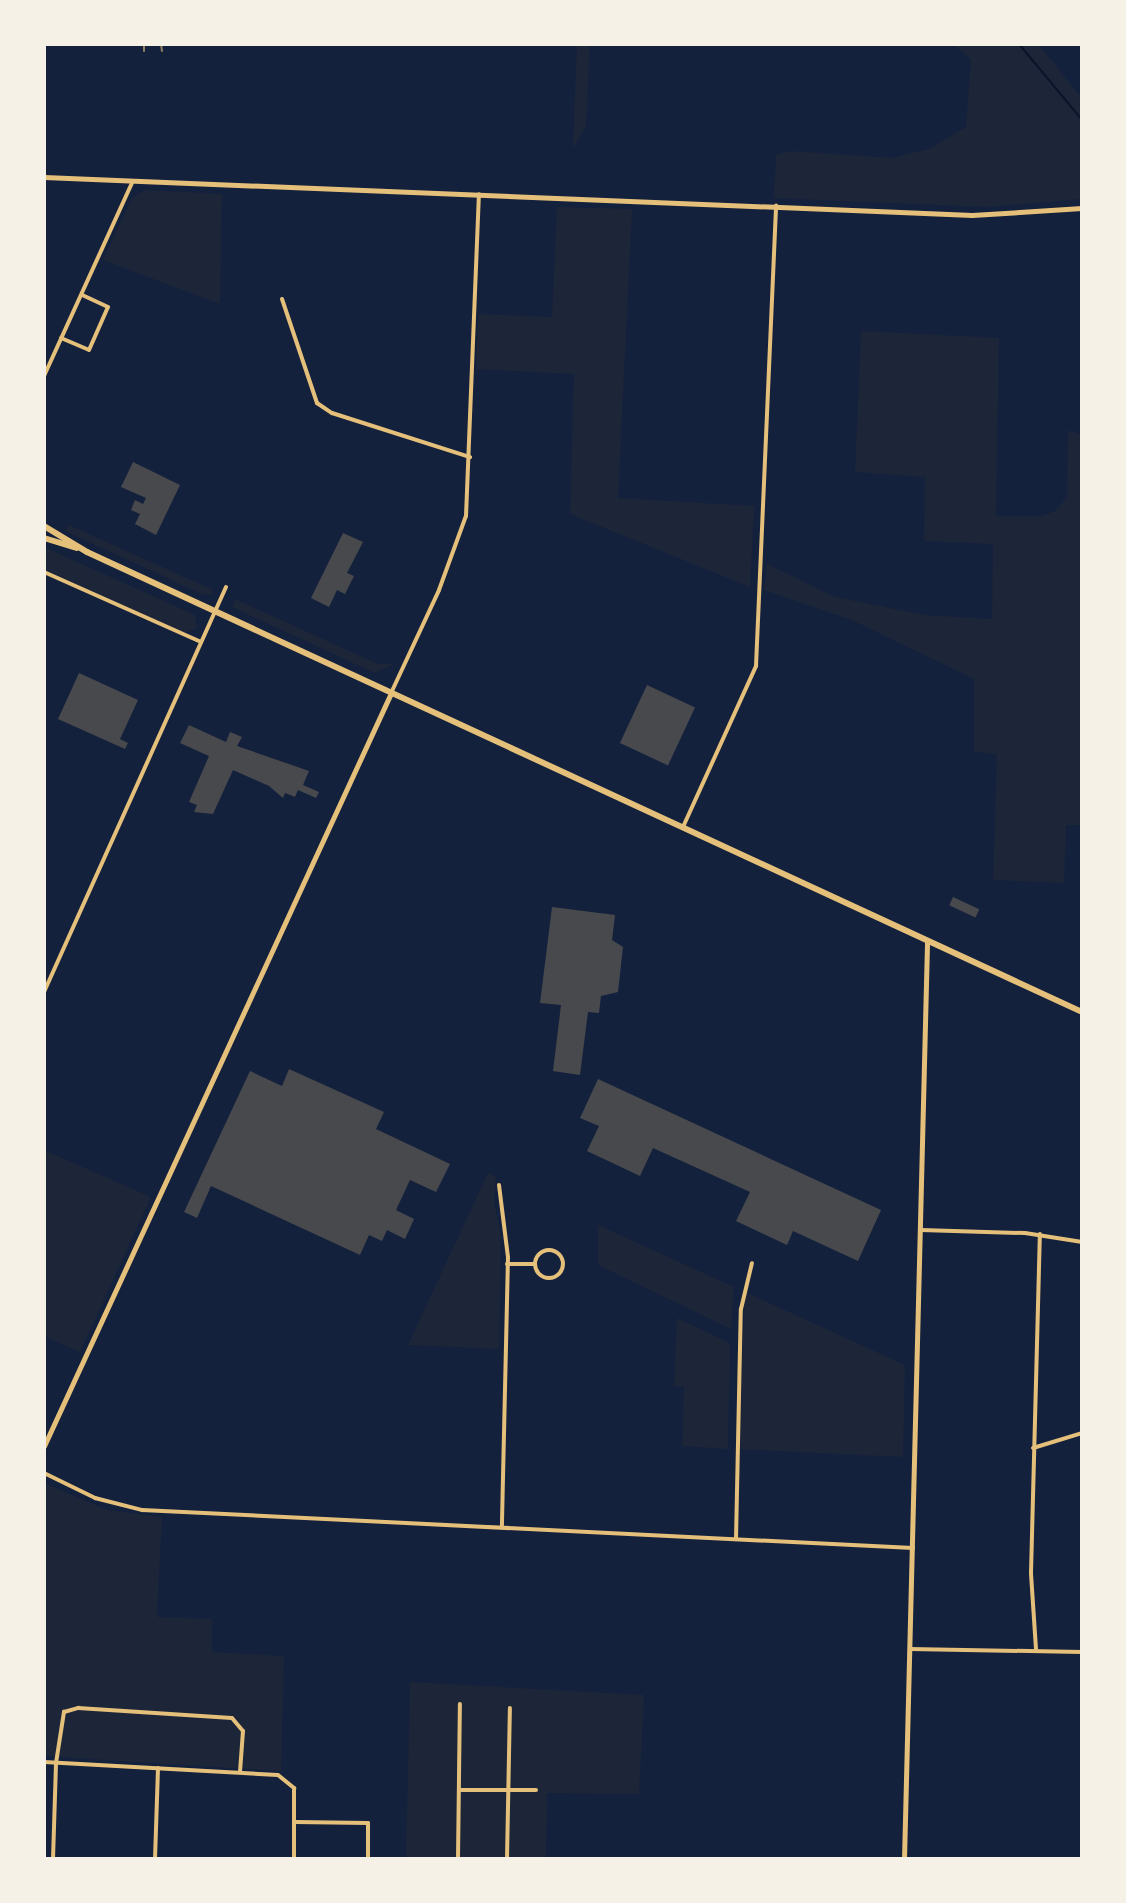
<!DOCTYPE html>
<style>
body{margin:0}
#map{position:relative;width:1126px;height:1903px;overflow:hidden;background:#14213d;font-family:"Zilla Slab",serif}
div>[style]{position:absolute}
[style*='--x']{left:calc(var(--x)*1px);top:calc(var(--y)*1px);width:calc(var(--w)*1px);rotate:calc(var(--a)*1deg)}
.green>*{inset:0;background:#1d2539}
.stream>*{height:2px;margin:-1px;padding:0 1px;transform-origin:1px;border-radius:1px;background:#0b132b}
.building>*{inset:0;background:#48494c;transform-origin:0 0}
.minor>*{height:4px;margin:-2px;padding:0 2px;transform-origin:2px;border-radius:2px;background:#e5c07b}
.minor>.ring{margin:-2px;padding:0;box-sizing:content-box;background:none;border:4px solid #e5c07b;border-radius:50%}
.tertiary>*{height:5px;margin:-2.5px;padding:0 2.5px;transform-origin:2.5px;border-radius:2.5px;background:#e5c07b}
.secondary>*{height:5px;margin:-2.5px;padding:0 2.5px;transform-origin:2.5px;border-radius:2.5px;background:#e5c07b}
.trunk>*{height:6px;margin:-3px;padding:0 3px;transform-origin:3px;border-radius:3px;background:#e5c07b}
.rail>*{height:2px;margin:-1px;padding:0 1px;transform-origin:1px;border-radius:1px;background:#918062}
span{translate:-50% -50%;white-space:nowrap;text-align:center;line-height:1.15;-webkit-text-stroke:8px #f6f1e7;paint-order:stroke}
.frame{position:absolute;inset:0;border:46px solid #f6f1e7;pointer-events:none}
</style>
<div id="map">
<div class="green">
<i style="clip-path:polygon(577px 44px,590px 44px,586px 125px,573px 149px)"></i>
<i style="clip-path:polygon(952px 44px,1038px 44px,1082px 98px,1082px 199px,986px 207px,774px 198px,776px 155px,790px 151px,892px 158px,929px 149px,966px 127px,971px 59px)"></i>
<i style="clip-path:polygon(145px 190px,222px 194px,220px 304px,103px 260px,132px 198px)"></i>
<i style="clip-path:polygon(557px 207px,632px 209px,618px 498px,754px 506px,750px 587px,570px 514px,574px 374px,476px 369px,478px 314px,552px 317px)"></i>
<i style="clip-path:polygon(861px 331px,999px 338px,996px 516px,1042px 516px,1055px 511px,1067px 497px,1068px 430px,1082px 435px,1082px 825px,1066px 825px,1064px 883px,993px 880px,997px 754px,974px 752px,974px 679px,852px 620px,764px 590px,767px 564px,835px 597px,924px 615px,992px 619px,993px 544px,924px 541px,925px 477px,855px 472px)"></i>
<i style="clip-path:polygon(69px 525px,211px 589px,213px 594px,204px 595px,65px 531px)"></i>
<i style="clip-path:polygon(44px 547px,195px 615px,197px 628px,184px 633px,44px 569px)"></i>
<i style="clip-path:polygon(235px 599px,378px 664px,394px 664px,375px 673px,232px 607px)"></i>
<i style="clip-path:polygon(44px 1150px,151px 1197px,80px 1352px,44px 1336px)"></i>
<i style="clip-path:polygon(488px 1173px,496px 1177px,494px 1202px,501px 1236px,499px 1349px,408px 1345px)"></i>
<i style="clip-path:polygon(598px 1225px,734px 1287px,731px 1329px,598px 1265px)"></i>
<i style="clip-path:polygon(745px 1292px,905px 1365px,903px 1457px,738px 1449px)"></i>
<i style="clip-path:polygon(677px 1318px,730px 1343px,728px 1449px,682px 1446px,684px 1387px,674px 1386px)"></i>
<i style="clip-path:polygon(44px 1483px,107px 1510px,162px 1517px,157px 1617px,212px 1619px,212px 1652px,284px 1656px,281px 1771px,44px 1756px)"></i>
<i style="clip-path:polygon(410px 1682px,644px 1695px,639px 1794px,547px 1793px,546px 1859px,406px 1859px)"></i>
</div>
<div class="stream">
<i style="--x:1019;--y:44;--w:99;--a:50.3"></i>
</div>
<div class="building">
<i style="clip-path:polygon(133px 462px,180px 485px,156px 535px,135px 524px,140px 514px,131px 510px,135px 500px,143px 504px,146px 498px,121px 487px)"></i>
<i style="clip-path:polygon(343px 533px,363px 542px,347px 573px,354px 576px,345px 594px,337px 590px,329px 607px,311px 598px)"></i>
<i style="clip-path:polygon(79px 673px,138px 700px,120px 739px,128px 743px,125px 749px,58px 719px)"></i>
<i style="left:647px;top:685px;width:53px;height:64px;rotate:25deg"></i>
<i style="clip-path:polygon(189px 725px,226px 742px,230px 732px,242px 737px,237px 746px,309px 771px,303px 785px,319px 792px,316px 798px,298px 790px,295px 797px,285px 793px,283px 798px,269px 786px,233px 770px,213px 814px,194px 812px,197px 805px,189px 802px,209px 756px,180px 743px)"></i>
<i style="left:953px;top:897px;width:29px;height:9px;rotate:25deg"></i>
<i style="clip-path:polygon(552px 907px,615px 915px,612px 940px,623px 947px,618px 992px,601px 996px,599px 1013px,588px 1012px,580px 1075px,553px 1071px,561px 1005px,540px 1003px)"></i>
<i style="clip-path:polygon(289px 1069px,384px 1112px,376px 1129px,450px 1164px,436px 1192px,410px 1180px,396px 1210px,414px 1219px,405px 1239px,387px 1230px,382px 1241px,369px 1235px,360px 1255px,211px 1186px,197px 1218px,184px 1212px,250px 1071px,282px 1086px)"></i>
<i style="clip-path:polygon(598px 1079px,881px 1210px,858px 1261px,793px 1231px,787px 1245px,736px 1221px,750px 1192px,653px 1148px,640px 1176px,587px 1151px,599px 1126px,580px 1118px)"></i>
</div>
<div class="minor">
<i style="--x:282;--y:299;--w:110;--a:71.4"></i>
<i style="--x:317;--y:403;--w:18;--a:34"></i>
<i style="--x:332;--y:413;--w:145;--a:17.7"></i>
<i style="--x:61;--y:338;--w:30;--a:23"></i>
<i style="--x:89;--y:350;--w:47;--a:-66.2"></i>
<i style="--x:108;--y:307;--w:29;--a:-155"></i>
<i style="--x:44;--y:376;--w:214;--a:-65.5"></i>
<i style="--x:44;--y:572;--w:172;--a:24"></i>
<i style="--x:392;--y:691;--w:111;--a:-65"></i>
<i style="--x:439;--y:590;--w:79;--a:-70"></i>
<i style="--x:466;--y:516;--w:322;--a:-87.7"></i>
<i style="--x:683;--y:827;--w:177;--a:-65.6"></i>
<i style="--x:756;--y:666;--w:461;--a:-87.5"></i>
<i style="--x:44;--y:992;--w:444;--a:-65.8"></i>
<i style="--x:499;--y:1185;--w:73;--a:82.9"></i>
<i style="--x:508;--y:1257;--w:269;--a:91.3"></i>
<i style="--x:921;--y:1230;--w:104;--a:1.7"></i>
<i style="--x:1025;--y:1233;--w:58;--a:9"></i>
<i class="ring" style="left:535px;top:1250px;width:24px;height:24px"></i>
<i style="--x:507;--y:1264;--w:28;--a:0"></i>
<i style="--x:1033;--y:1448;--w:51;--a:-17"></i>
<i style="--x:44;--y:1473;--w:57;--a:26.1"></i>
<i style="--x:95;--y:1498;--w:49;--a:14.3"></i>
<i style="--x:142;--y:1510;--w:772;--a:2.82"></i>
<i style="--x:736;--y:1539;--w:230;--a:-88.8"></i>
<i style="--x:741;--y:1309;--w:47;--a:-76.6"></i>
<i style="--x:910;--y:1649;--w:172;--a:1"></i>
<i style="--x:1036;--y:1649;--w:76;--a:-93.8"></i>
<i style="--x:1031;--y:1573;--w:339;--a:-88.5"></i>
<i style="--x:44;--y:1762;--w:234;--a:3.2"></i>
<i style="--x:278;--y:1775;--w:21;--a:39"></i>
<i style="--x:294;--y:1788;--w:71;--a:90"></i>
<i style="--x:459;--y:1790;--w:77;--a:0"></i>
<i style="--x:295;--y:1822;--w:73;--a:0.8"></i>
<i style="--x:368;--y:1823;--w:36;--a:90"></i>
<i style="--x:53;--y:1859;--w:96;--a:-88.2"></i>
<i style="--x:56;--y:1763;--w:52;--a:-81.1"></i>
<i style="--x:64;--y:1712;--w:15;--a:-16"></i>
<i style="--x:78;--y:1708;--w:154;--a:3.7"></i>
<i style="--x:232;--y:1718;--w:17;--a:50"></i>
<i style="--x:243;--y:1731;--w:41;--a:94.2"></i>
<i style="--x:155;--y:1859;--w:91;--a:-88.1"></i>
<i style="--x:458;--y:1859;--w:155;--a:-89.3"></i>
<i style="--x:507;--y:1859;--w:151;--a:-88.9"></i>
</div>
<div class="tertiary">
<i style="--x:44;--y:1446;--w:829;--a:-65.26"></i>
</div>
<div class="secondary">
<i style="--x:44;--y:177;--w:929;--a:2.34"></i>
<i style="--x:972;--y:215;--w:110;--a:-3.6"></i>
<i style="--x:904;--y:1859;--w:918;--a:-88.56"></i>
</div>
<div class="trunk">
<i style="--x:44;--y:526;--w:50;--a:31.2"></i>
<i style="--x:87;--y:552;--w:1096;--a:24.81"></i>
<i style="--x:44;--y:538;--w:34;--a:17"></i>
</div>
<div class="rail">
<i style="--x:144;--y:44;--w:7;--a:90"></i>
<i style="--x:161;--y:44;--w:7;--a:82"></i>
</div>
<div class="frame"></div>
</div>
